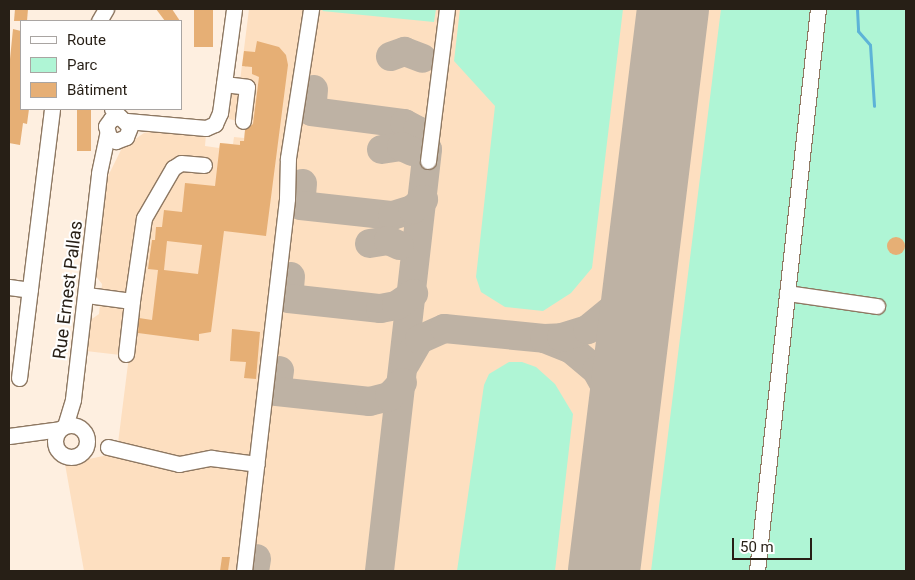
<!DOCTYPE html>
<meta charset="utf-8">
<style>
body{margin:0}
#map{position:relative;width:915px;height:580px;overflow:hidden;background:#feefe0;font-family:Roboto,sans-serif}
div>[style]{position:absolute}
[style*='--x']{left:calc(var(--x)*1px);top:calc(var(--y)*1px);width:calc(var(--w)*1px);rotate:calc(var(--a)*1deg)}
.built>*{inset:0;background:#fddfc0}
.green>*{inset:0;background:#aff5d5}
.stream>*{height:3px;margin:-1.5px;padding:0 1.5px;transform-origin:1.5px;border-radius:1.5px;background:#5db3d7}
.taxiway>*{height:29px;margin:-14.5px;padding:0 14.5px;transform-origin:14.5px;border-radius:14.5px;background:#beb2a4}
.runway>*{height:72px;margin:-36px;padding:0 36px;transform-origin:36px;border-radius:36px;background:#beb2a4}
.building>*{inset:0;background:#e6af75;transform-origin:0 0}
.round{border-radius:50%}
.roads{filter:drop-shadow(1px 0 #8e7862) drop-shadow(-1px 0 #8e7862) drop-shadow(0 1px #8e7862) drop-shadow(0 -1px #8e7862)}
.minor>*{height:15px;margin:-7.5px;padding:0 7.5px;transform-origin:7.5px;border-radius:7.5px;background:#fff}
.minor>.ring{margin:-7.5px;padding:0;box-sizing:content-box;background:none;border:15px solid #fff;border-radius:50%}
span{translate:-50% -50%;white-space:nowrap;text-align:center;line-height:1.15;-webkit-text-stroke:4px #fff;paint-order:stroke}
.street-label{font-size:18px;color:#271f16}
.frame{position:absolute;inset:0;border:10px solid #271f16;pointer-events:none}
.legend{position:absolute;left:20px;top:20px;width:162px;height:90px;box-sizing:border-box;background:#fff;border:1px solid #a9a5a2;margin:0;padding:6px 9px;list-style:none;font-size:15px;color:#271f16}
.legend li{display:flex;align-items:center;gap:10px;height:25px}
.legend b{width:25px;border:1px solid #a9a5a2}
.scale{position:absolute;left:732px;top:538px;width:80px;height:22px;box-sizing:border-box;border:2px solid #271f16;border-top:0;padding-left:6px;font-size:15px;line-height:18px;white-space:nowrap;color:#271f16;-webkit-text-stroke:4px #fff;paint-order:stroke}
</style>
<div id="map">
<div class="built">
<i style="clip-path:polygon(249px 9px,906px 9px,906px 571px,84px 571px,65px 464px,108px 455px,111px 441px,118px 443px,129px 356px,86px 351px,89px 321px,99px 314px,102px 284px,95px 275px,108px 176px,122px 148px,144px 133px,157px 130px,206px 134px,205px 146px,219px 148px,220px 143px,233px 144px,234px 137px,244px 138px,246px 123px,229px 119px,232px 94px,239px 89px)"></i>
</div>
<div class="green">
<i style="clip-path:polygon(325px 9px,436px 9px,434px 22px,322px 11px)"></i>
<i style="clip-path:polygon(460px 9px,623px 9px,592px 268px,571px 293px,543px 311px,505px 307px,481px 292px,476px 277px,495px 106px,454px 61px)"></i>
<i style="clip-path:polygon(721px 9px,906px 9px,906px 571px,651px 571px)"></i>
<i style="clip-path:polygon(509px 362px,522px 362px,536px 367px,555px 384px,573px 414px,555px 571px,457px 571px,484px 385px,489px 374px)"></i>
</div>
<div class="stream">
<i style="--x:857;--y:9;--w:22;--a:87"></i>
<i style="--x:858;--y:31;--w:18;--a:49"></i>
<i style="--x:870;--y:45;--w:61;--a:86.2"></i>
</div>
<div class="taxiway">
<i style="--x:390;--y:56;--w:15;--a:-20"></i>
<i style="--x:404;--y:51;--w:19;--a:21"></i>
<i style="--x:313;--y:89;--w:22;--a:95"></i>
<i style="--x:311;--y:111;--w:94;--a:7.4"></i>
<i style="--x:404;--y:123;--w:15;--a:28"></i>
<i style="--x:417;--y:130;--w:21;--a:62"></i>
<i style="--x:427;--y:149;--w:425;--a:96.5"></i>
<i style="--x:381;--y:149;--w:20;--a:-9"></i>
<i style="--x:401;--y:146;--w:12;--a:24"></i>
<i style="--x:302;--y:183;--w:22;--a:95"></i>
<i style="--x:300;--y:205;--w:93;--a:6.2"></i>
<i style="--x:392;--y:215;--w:21;--a:-17"></i>
<i style="--x:412;--y:209;--w:15;--a:-42"></i>
<i style="--x:369;--y:243;--w:19;--a:-9"></i>
<i style="--x:388;--y:240;--w:12;--a:24"></i>
<i style="--x:290;--y:276;--w:22;--a:95"></i>
<i style="--x:288;--y:298;--w:93;--a:6.2"></i>
<i style="--x:380;--y:308;--w:16;--a:-11"></i>
<i style="--x:396;--y:305;--w:21;--a:-35"></i>
<i style="--x:544;--y:338;--w:29;--a:22"></i>
<i style="--x:571;--y:349;--w:33;--a:40"></i>
<i style="--x:596;--y:370;--w:37;--a:61"></i>
<i style="--x:614;--y:402;--w:36;--a:80"></i>
<i style="--x:405;--y:363;--w:28;--a:-60"></i>
<i style="--x:419;--y:339;--w:27;--a:-24"></i>
<i style="--x:444;--y:328;--w:100;--a:5.7"></i>
<i style="--x:544;--y:338;--w:17;--a:-3"></i>
<i style="--x:561;--y:337;--w:27;--a:-17"></i>
<i style="--x:587;--y:329;--w:43;--a:-39.3"></i>
<i style="--x:620;--y:302;--w:28;--a:-58"></i>
<i style="--x:635;--y:278;--w:28;--a:-71"></i>
<i style="--x:279;--y:370;--w:21;--a:98"></i>
<i style="--x:276;--y:391;--w:94;--a:6.1"></i>
<i style="--x:369;--y:401;--w:21;--a:-14"></i>
<i style="--x:389;--y:396;--w:19;--a:-47"></i>
<i style="--x:254;--y:571;--w:13;--a:-81"></i>
</div>
<div class="runway">
<i style="--x:604;--y:571;--w:566;--a:-83"></i>
</div>
<div class="building">
<i style="clip-path:polygon(15px 9px,28px 9px,27px 21px,14px 21px)"></i>
<i style="clip-path:polygon(156px 9px,172px 9px,180px 21px,165px 21px)"></i>
<i style="left:194px;top:9px;width:19px;height:38px"></i>
<i style="clip-path:polygon(13px 29px,21px 31px,21px 109px,29px 109px,27px 124px,23px 123px,20px 145px,9px 143px,9px 69px)"></i>
<i style="clip-path:polygon(evenodd,257px 41px,279px 47px,286px 55px,288px 65px,266px 236px,224px 231px,211px 332px,199px 334px,199px 341px,138px 333px,139px 318px,152px 320px,158px 270px,148px 269px,152px 240px,155px 240px,156px 227px,162px 227px,164px 210px,182px 212px,185px 183px,215px 186px,220px 143px,240px 145px,240px 141px,244px 141px,245px 130px,253px 124px,259px 77px,252px 74px,252px 67px,242px 66px,244px 51px,255px 52px,257px 41px,167px 241px,202px 245px,198px 274px,164px 270px,167px 241px)"></i>
<i style="left:77px;top:109px;width:14px;height:42px"></i>
<i class="round" style="left:887px;top:237px;width:18px;height:18px"></i>
<i style="clip-path:polygon(232px 329px,260px 332px,256px 379px,244px 378px,246px 362px,230px 361px)"></i>
<i style="clip-path:polygon(222px 557px,230px 557px,228px 571px,220px 571px)"></i>
</div>
<div class="roads">
<div class="minor">
<i style="--x:99;--y:21;--w:14;--a:-60"></i>
<i style="--x:224;--y:84;--w:23;--a:7"></i>
<i style="--x:247;--y:87;--w:34;--a:97"></i>
<i style="--x:112;--y:109;--w:25;--a:45"></i>
<i style="--x:130;--y:127;--w:11;--a:112"></i>
<i style="--x:126;--y:137;--w:11;--a:158"></i>
<i style="--x:116;--y:141;--w:8;--a:-150"></i>
<i style="--x:109;--y:137;--w:11;--a:-105"></i>
<i style="--x:106;--y:126;--w:9;--a:-54"></i>
<i style="--x:111;--y:119;--w:8;--a:-14"></i>
<i style="--x:127;--y:121;--w:79;--a:5.1"></i>
<i style="--x:206;--y:128;--w:10;--a:-24"></i>
<i style="--x:215;--y:124;--w:12;--a:-66"></i>
<i style="--x:220;--y:113;--w:105;--a:-82.3"></i>
<i style="--x:428;--y:161;--w:153;--a:-82.9"></i>
<i style="--x:9;--y:287;--w:21;--a:8"></i>
<i style="--x:787;--y:293;--w:91;--a:8.2"></i>
<i style="--x:87;--y:295;--w:45;--a:7.6"></i>
<i style="--x:132;--y:301;--w:84;--a:-81.8"></i>
<i style="--x:144;--y:218;--w:58;--a:-59.9"></i>
<i style="--x:173;--y:168;--w:9;--a:-32"></i>
<i style="--x:181;--y:163;--w:23;--a:5"></i>
<i style="--x:126;--y:354;--w:53;--a:-83.5"></i>
<i style="--x:19;--y:378;--w:271;--a:-83"></i>
<i class="ring" style="left:55px;top:425px;width:17px;height:17px"></i>
<i style="--x:65;--y:426;--w:28;--a:-73"></i>
<i style="--x:73;--y:399;--w:227;--a:-83.4"></i>
<i style="--x:99;--y:173;--w:40;--a:-78"></i>
<i style="--x:9;--y:436;--w:51;--a:-7.8"></i>
<i style="--x:108;--y:447;--w:73;--a:13.5"></i>
<i style="--x:179;--y:464;--w:33;--a:-11"></i>
<i style="--x:211;--y:458;--w:46;--a:7.4"></i>
<i style="--x:244;--y:571;--w:375;--a:-83.4"></i>
<i style="--x:287;--y:198;--w:40;--a:-88.6"></i>
<i style="--x:288;--y:158;--w:151;--a:-81.2"></i>
<i style="--x:757;--y:571;--w:565;--a:-83.81"></i>
</div>
</div>
<div class="street-label">
<span style="left:68px;top:290px;rotate:-83deg">Rue Ernest Pallas</span>
</div>
<div class="frame"></div>
<ul class="legend">
<li><b style="height:6px;background:#fff"></b>Route</li>
<li><b style="height:14px;background:#aff5d5"></b>Parc</li>
<li><b style="height:14px;background:#e6af75"></b>Bâtiment</li>
</ul>
<div class="scale">50 m</div>
</div>
